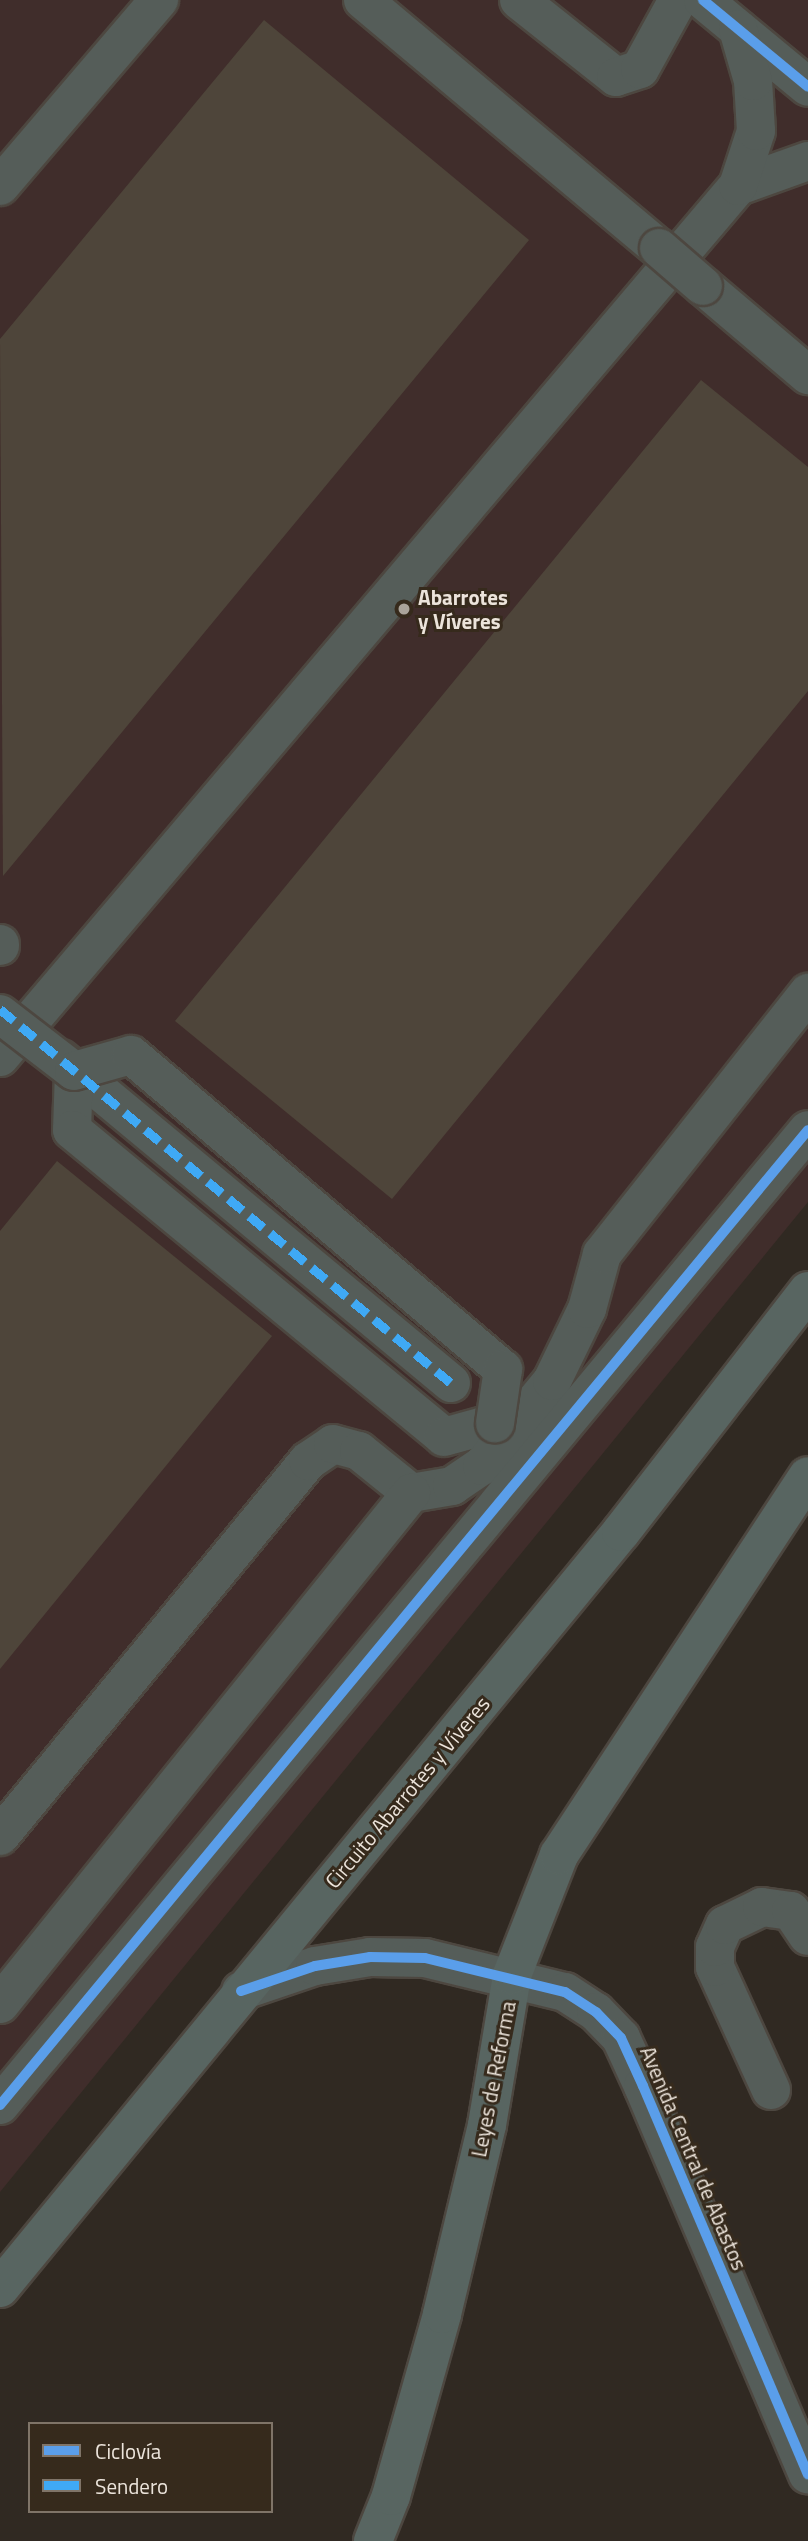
<!DOCTYPE html>
<meta charset="utf-8">
<style>
body{margin:0}
#map{position:relative;width:808px;height:2541px;overflow:hidden;background:#302922;font-family:"Titillium Web",sans-serif}
div>[style]{position:absolute}
[style*='--x']{left:calc(var(--x)*1px);top:calc(var(--y)*1px);width:calc(var(--w)*1px);rotate:calc(var(--a)*1deg)}
.commercial>*{inset:0;background:#402d2b}
.building>*{inset:0;background:#4e453a}
.roads{filter:drop-shadow(2px 0 #4d4740) drop-shadow(-2px 0 #4d4740) drop-shadow(0 2px #4d4740) drop-shadow(0 -2px #4d4740)}
.minor>*{height:38px;margin:-19px;padding:0 19px;transform-origin:19px;border-radius:19px;background:#555d59}
.major>*{height:38px;margin:-19px;padding:0 19px;transform-origin:19px;border-radius:19px;background:#586561}
.bridges{filter:drop-shadow(2px 0 #4d4740) drop-shadow(-2px 0 #4d4740) drop-shadow(0 2px #4d4740) drop-shadow(0 -2px #4d4740)}
.minor-bridge>*{height:38px;margin:-19px;padding:0 19px;transform-origin:19px;border-radius:19px;background:#555d59}
.quiet>*{height:9px;margin-top:-4.5px;transform-origin:0;background:repeating-linear-gradient(90deg,#3fa9f5 0 18px,transparent 0 27px)}
.cycleway>*{height:10px;margin:-5px;padding:0 5px;transform-origin:5px;border-radius:5px;background:#5a9eea}
.dots>*{width:19px;height:19px;translate:-50% -50%;box-sizing:border-box;border:4px solid #362a1c;border-radius:50%}
span{translate:-50% -50%;white-space:nowrap;text-align:center;line-height:1.15;-webkit-text-stroke:6px #362a1c;paint-order:stroke}
.poi-label{font-size:21px;color:#ece4db;font-weight:700}
.left{translate:0 -50%;text-align:left}
.street-label{font-size:21px;color:#ece4db}
.legend{position:absolute;left:28px;top:2422px;width:245px;height:91px;box-sizing:border-box;background:#362a1c;border:2px solid #7f7468;margin:0;padding:9px 12px;list-style:none;font-size:21px;color:#ece4db}
.legend li{display:flex;align-items:center;gap:14px;height:35px}
.legend b{width:35px;border:2px solid #7f7468}
</style>
<div id="map">
<div class="commercial">
<i style="clip-path:polygon(0 0,808px 0,808px 1202px,0 2192px)"></i>
</div>
<div class="building">
<i style="clip-path:polygon(264px 20px,529px 240px,3px 876px,0 339px)"></i>
<i style="clip-path:polygon(701px 380px,808px 467px,808px 691px,392px 1199px,175px 1021px)"></i>
<i style="clip-path:polygon(57px 1161px,272px 1336px,0 1669px,0 1231px)"></i>
</div>
<div class="roads">
<div class="minor">
<i style="--x:363;--y:0;--w:386;--a:40"></i>
<i style="--x:519;--y:0;--w:124;--a:38.4"></i>
<i style="--x:616;--y:77;--w:25;--a:-18"></i>
<i style="--x:640;--y:69;--w:79;--a:-61.2"></i>
<i style="--x:703;--y:0;--w:136;--a:39.6"></i>
<i style="--x:0;--y:186;--w:245;--a:-49.5"></i>
<i style="--x:738;--y:186;--w:74;--a:-19.7"></i>
<i style="--x:703;--y:286;--w:138;--a:40.3"></i>
<i style="--x:0;--y:944;--w:2;--a:90"></i>
<i style="--x:0;--y:1057;--w:1142;--a:-49.73"></i>
<i style="--x:738;--y:186;--w:58;--a:-71.9"></i>
<i style="--x:756;--y:131;--w:50;--a:-93.4"></i>
<i style="--x:753;--y:81;--w:54;--a:-106.1"></i>
<i style="--x:61;--y:1059;--w:507;--a:39.72"></i>
<i style="--x:74;--y:1071;--w:59;--a:91.9"></i>
<i style="--x:72;--y:1130;--w:482;--a:39.5"></i>
<i style="--x:444;--y:1437;--w:53;--a:-15.4"></i>
<i style="--x:0;--y:1836;--w:485;--a:-50.6"></i>
<i style="--x:308;--y:1461;--w:30;--a:-34"></i>
<i style="--x:333;--y:1444;--w:27;--a:15"></i>
<i style="--x:359;--y:1451;--w:67;--a:38.9"></i>
<i style="--x:411;--y:1493;--w:42;--a:-9.7"></i>
<i style="--x:452;--y:1486;--w:36;--a:-34"></i>
<i style="--x:482;--y:1466;--w:110;--a:-50.5"></i>
<i style="--x:552;--y:1381;--w:80;--a:-64.1"></i>
<i style="--x:587;--y:1309;--w:57;--a:-74.7"></i>
<i style="--x:602;--y:1254;--w:333;--a:-51.7"></i>
<i style="--x:241;--y:1991;--w:78;--a:-18.7"></i>
<i style="--x:315;--y:1966;--w:56;--a:-9.3"></i>
<i style="--x:370;--y:1957;--w:55;--a:1"></i>
<i style="--x:425;--y:1958;--w:144;--a:13.7"></i>
<i style="--x:565;--y:1992;--w:37;--a:33"></i>
<i style="--x:596;--y:2012;--w:36;--a:46"></i>
<i style="--x:621;--y:2038;--w:53;--a:65.4"></i>
<i style="--x:643;--y:2086;--w:422;--a:67"></i>
<i style="--x:0;--y:2004;--w:656;--a:-51.19"></i>
<i style="--x:771;--y:2090;--w:135;--a:-114.5"></i>
<i style="--x:715;--y:1967;--w:20;--a:-90"></i>
<i style="--x:715;--y:1947;--w:24;--a:-66"></i>
<i style="--x:725;--y:1925;--w:41;--a:-25.9"></i>
<i style="--x:762;--y:1907;--w:29;--a:8"></i>
<i style="--x:791;--y:1911;--w:30;--a:56"></i>
<i style="--x:0;--y:2105;--w:1266;--a:-50.35"></i>
</div>
<div class="major">
<i style="--x:0;--y:2288;--w:978;--a:-50.6"></i>
<i style="--x:621;--y:1532;--w:305;--a:-52.2"></i>
<i style="--x:373;--y:2541;--w:48;--a:-68.2"></i>
<i style="--x:391;--y:2496;--w:189;--a:-74.3"></i>
<i style="--x:442;--y:2314;--w:194;--a:-76.6"></i>
<i style="--x:487;--y:2125;--w:152;--a:-80.5"></i>
<i style="--x:512;--y:1975;--w:129;--a:-68.6"></i>
<i style="--x:559;--y:1855;--w:453;--a:-56.7"></i>
</div>
</div>
<div class="bridges">
<div class="minor-bridge">
<i style="--x:659;--y:248;--w:58;--a:40.8"></i>
<i style="--x:0;--y:1014;--w:93;--a:37.6"></i>
<i style="--x:74;--y:1071;--w:59;--a:-15.7"></i>
<i style="--x:131;--y:1055;--w:487;--a:40.2"></i>
<i style="--x:503;--y:1369;--w:55;--a:98.4"></i>
</div>
</div>
<div class="quiet">
<i style="--x:0;--y:1009;--w:586;--a:39.67"></i>
</div>
<div class="cycleway">
<i style="--x:703;--y:0;--w:136;--a:39.6"></i>
<i style="--x:241;--y:1991;--w:78;--a:-18.7"></i>
<i style="--x:315;--y:1966;--w:56;--a:-9.3"></i>
<i style="--x:370;--y:1957;--w:55;--a:1"></i>
<i style="--x:425;--y:1958;--w:144;--a:13.7"></i>
<i style="--x:565;--y:1992;--w:37;--a:33"></i>
<i style="--x:596;--y:2012;--w:36;--a:46"></i>
<i style="--x:621;--y:2038;--w:53;--a:65.4"></i>
<i style="--x:643;--y:2086;--w:422;--a:67"></i>
<i style="--x:0;--y:2105;--w:1266;--a:-50.35"></i>
</div>
<div class="dots">
<i style="left:404px;top:609px;background:#aaa39a"></i>
</div>
<div class="poi-label">
<span class="left" style="left:418px;top:609px">Abarrotes<br>y Víveres</span>
</div>
<div class="street-label">
<span style="left:407px;top:1792px;rotate:-50deg">Circuito Abarrotes y Víveres</span>
<span style="left:493px;top:2079px;rotate:-79deg">Leyes de Reforma</span>
<span style="left:694px;top:2158px;rotate:67deg">Avenida Central de Abastos</span>
</div>
<ul class="legend">
<li><b style="height:9px;background:#5a9eea"></b>Ciclovía</li>
<li><b style="height:9px;background:#3fa9f5"></b>Sendero</li>
</ul>
</div>
